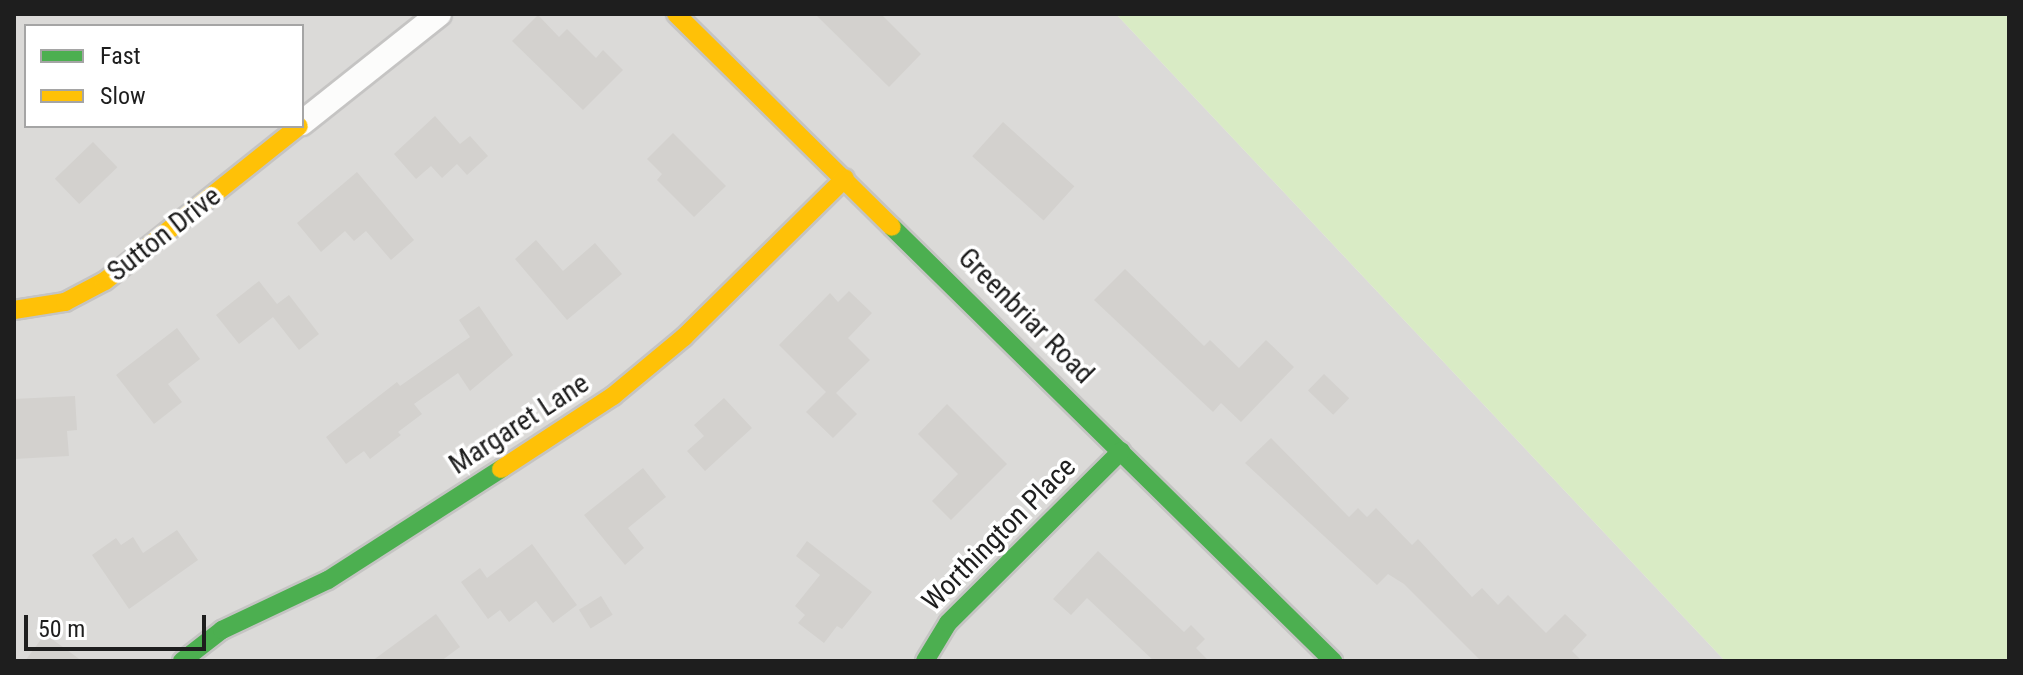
<!DOCTYPE html>
<style>
body{margin:0}
#map{position:relative;width:2023px;height:675px;overflow:hidden;background:#ecebe7;font-family:"Roboto Condensed",sans-serif}
div>[style]{position:absolute}
[style*='--x']{left:calc(var(--x)*1px);top:calc(var(--y)*1px);width:calc(var(--w)*1px);rotate:calc(var(--a)*1deg)}
.residential>*{inset:0;background:#dbdad8}
.grass>*{inset:0;background:#d9ebc5}
.building>*{inset:0;background:#d3d1ce;transform-origin:0 0}
.roads{filter:drop-shadow(2px 0 #c5c4c3) drop-shadow(-2px 0 #c5c4c3) drop-shadow(0 2px #c5c4c3) drop-shadow(0 -2px #c5c4c3)}
.street>*{height:24px;margin:-12px;padding:0 12px;transform-origin:12px;border-radius:12px;background:#fcfcfb}
.fast>*{height:18px;margin:-9px;padding:0 9px;transform-origin:9px;border-radius:9px;background:#4caf50}
.slow>*{height:18px;margin:-9px;padding:0 9px;transform-origin:9px;border-radius:9px;background:#ffc107}
span{translate:-50% -50%;white-space:nowrap;text-align:center;line-height:1.15;-webkit-text-stroke:7px #fff;paint-order:stroke}
.street-label{font-size:28px;color:#1e1e1e}
.frame{position:absolute;inset:0;border:16px solid #1e1e1e;pointer-events:none}
.legend{position:absolute;left:24px;top:24px;width:280px;height:104px;box-sizing:border-box;background:#fff;border:2px solid #a5a5a5;margin:0;padding:10px 14px;list-style:none;font-size:24px;color:#1e1e1e}
.legend li{display:flex;align-items:center;gap:16px;height:40px}
.legend b{width:40px;border:2px solid #a5a5a5}
.scale{position:absolute;left:24px;top:615px;width:182px;height:36px;box-sizing:border-box;border:4px solid #1e1e1e;border-top:0;padding-left:10px;font-size:24px;line-height:28px;white-space:nowrap;color:#1e1e1e;-webkit-text-stroke:6px #fff;paint-order:stroke}
</style>
<div id="map">
<div class="residential">
<i style="clip-path:polygon(evenodd,14px 14px,1116px 14px,1725px 661px,14px 661px,14px 14px,26px 26px,302px 26px,302px 126px,26px 126px,26px 26px)"></i>
</div>
<div class="grass">
<i style="clip-path:polygon(1116px 14px,2009px 14px,2009px 661px,1725px 661px)"></i>
</div>
<div class="building">
<i style="clip-path:polygon(815px 14px,881px 14px,921px 54px,889px 87px)"></i>
<i style="clip-path:polygon(538px 15px,559px 37px,567px 29px,596px 58px,603px 50px,623px 70px,583px 110px,512px 41px)"></i>
<i style="clip-path:polygon(435px 116px,460px 144px,470px 136px,488px 156px,467px 175px,457px 164px,442px 178px,431px 166px,416px 179px,394px 154px)"></i>
<i style="left:1003px;top:122px;width:96px;height:46px;rotate:42deg"></i>
<i style="clip-path:polygon(673px 133px,726px 186px,694px 217px,657px 180px,662px 174px,647px 159px)"></i>
<i style="left:93px;top:142px;width:35px;height:53px;rotate:46deg"></i>
<i style="clip-path:polygon(357px 172px,414px 240px,391px 260px,366px 231px,354px 241px,345px 231px,321px 252px,297px 223px)"></i>
<i style="clip-path:polygon(536px 240px,563px 271px,595px 243px,622px 274px,567px 320px,515px 259px)"></i>
<i style="clip-path:polygon(1125px 269px,1204px 346px,1210px 340px,1239px 368px,1266px 340px,1294px 367px,1241px 422px,1221px 403px,1213px 412px,1094px 300px)"></i>
<i style="clip-path:polygon(259px 281px,277px 304px,289px 295px,319px 334px,299px 350px,273px 317px,239px 344px,216px 315px)"></i>
<i style="clip-path:polygon(849px 291px,872px 313px,848px 338px,870px 360px,836px 393px,857px 414px,833px 438px,806px 412px,826px 392px,779px 345px,830px 293px,838px 302px)"></i>
<i style="clip-path:polygon(479px 306px,513px 355px,470px 391px,458px 373px,414px 404px,422px 414px,398px 432px,401px 435px,370px 459px,364px 451px,346px 464px,326px 437px,397px 382px,400px 386px,470px 337px,459px 320px)"></i>
<i style="clip-path:polygon(177px 328px,200px 359px,168px 384px,182px 402px,154px 424px,116px 375px)"></i>
<i style="left:1324px;top:374px;width:35px;height:23px;rotate:44deg"></i>
<i style="clip-path:polygon(75px 396px,77px 430px,67px 431px,69px 456px,14px 459px,14px 399px)"></i>
<i style="clip-path:polygon(724px 398px,752px 428px,705px 471px,687px 451px,704px 436px,694px 425px)"></i>
<i style="clip-path:polygon(947px 404px,1007px 464px,951px 520px,932px 501px,958px 474px,918px 434px)"></i>
<i style="clip-path:polygon(1271px 438px,1349px 517px,1358px 508px,1367px 517px,1376px 508px,1412px 545px,1418px 539px,1472px 597px,1482px 588px,1498px 605px,1508px 595px,1546px 633px,1565px 614px,1587px 635px,1572px 651px,1582px 661px,1481px 661px,1404px 584px,1388px 574px,1377px 585px,1245px 463px)"></i>
<i style="clip-path:polygon(643px 468px,666px 497px,628px 528px,644px 548px,625px 565px,584px 515px)"></i>
<i style="clip-path:polygon(177px 530px,198px 560px,129px 609px,92px 555px,116px 538px,121px 545px,133px 537px,143px 553px)"></i>
<i style="clip-path:polygon(807px 541px,872px 592px,842px 629px,837px 626px,824px 643px,798px 623px,805px 615px,795px 606px,820px 575px,796px 556px)"></i>
<i style="clip-path:polygon(532px 544px,577px 605px,553px 623px,536px 601px,509px 622px,500px 610px,488px 619px,461px 582px,480px 568px,487px 578px)"></i>
<i style="clip-path:polygon(1098px 551px,1184px 632px,1191px 625px,1205px 639px,1196px 648px,1209px 661px,1154px 661px,1087px 598px,1071px 615px,1053px 599px)"></i>
<i style="left:601px;top:596px;width:22px;height:26px;rotate:58deg"></i>
<i style="clip-path:polygon(436px 614px,460px 647px,441px 661px,372px 661px)"></i>
<i style="clip-path:polygon(45px 634px,82px 661px,25px 661px)"></i>
</div>
<div class="roads">
<div class="street">
<i style="--x:302;--y:123;--w:175;--a:-38.5"></i>
</div>
<div class="fast">
<i style="--x:892;--y:227;--w:619;--a:44.54"></i>
<i style="--x:182;--y:661;--w:51;--a:-37.8"></i>
<i style="--x:222;--y:630;--w:117;--a:-25.3"></i>
<i style="--x:328;--y:580;--w:206;--a:-32.7"></i>
<i style="--x:925;--y:661;--w:44;--a:-58.8"></i>
<i style="--x:948;--y:623;--w:244;--a:-44.8"></i>
</div>
<div class="slow">
<i style="--x:676;--y:14;--w:303;--a:44.6"></i>
<i style="--x:14;--y:310;--w:52;--a:-8.9"></i>
<i style="--x:65;--y:302;--w:45;--a:-27.7"></i>
<i style="--x:105;--y:281;--w:248;--a:-38.6"></i>
<i style="--x:501;--y:469;--w:134;--a:-33.1"></i>
<i style="--x:613;--y:396;--w:92;--a:-39.7"></i>
<i style="--x:684;--y:337;--w:226;--a:-44.6"></i>
</div>
</div>
<div class="street-label">
<span style="left:164px;top:234px;rotate:-38deg">Sutton Drive</span>
<span style="left:1026px;top:316px;rotate:45deg">Greenbriar Road</span>
<span style="left:519px;top:424px;rotate:-33deg">Margaret Lane</span>
<span style="left:999px;top:534px;rotate:-45deg">Worthington Place</span>
</div>
<div class="frame"></div>
<ul class="legend">
<li><b style="height:10px;background:#4caf50"></b>Fast</li>
<li><b style="height:10px;background:#ffc107"></b>Slow</li>
</ul>
<div class="scale">50 m</div>
</div>
